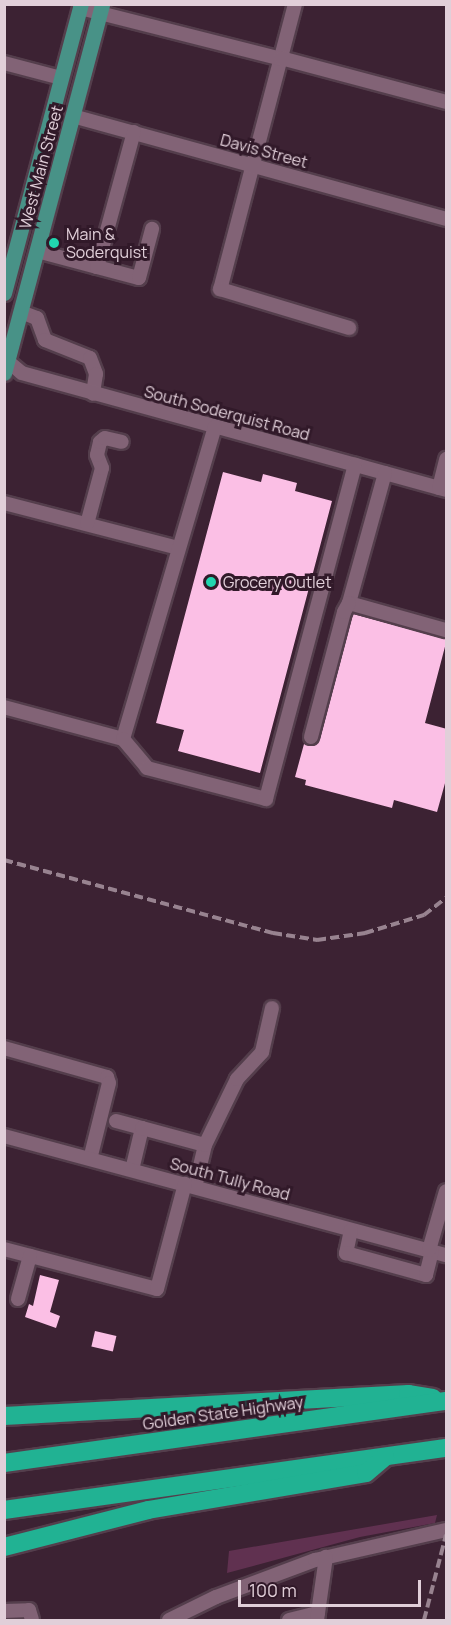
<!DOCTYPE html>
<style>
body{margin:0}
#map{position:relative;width:451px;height:1625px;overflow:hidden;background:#3c2233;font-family:Manrope,sans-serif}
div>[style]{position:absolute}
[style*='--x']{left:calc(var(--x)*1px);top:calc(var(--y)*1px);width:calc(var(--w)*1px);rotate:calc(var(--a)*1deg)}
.green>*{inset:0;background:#603150}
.building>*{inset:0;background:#fbbfe5;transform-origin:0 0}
.roads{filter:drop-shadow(2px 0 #543e4c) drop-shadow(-2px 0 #543e4c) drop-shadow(0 2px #543e4c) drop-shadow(0 -2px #543e4c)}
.minor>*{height:14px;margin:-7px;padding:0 7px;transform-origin:7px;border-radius:7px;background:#826376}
.major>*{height:15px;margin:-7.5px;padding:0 7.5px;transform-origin:7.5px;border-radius:7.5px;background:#489287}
.highway>*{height:18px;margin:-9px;padding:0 9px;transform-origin:9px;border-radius:9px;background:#21b293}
.rail>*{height:4px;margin-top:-2px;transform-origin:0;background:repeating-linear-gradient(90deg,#988390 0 9px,transparent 0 13.5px)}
.dots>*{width:16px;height:16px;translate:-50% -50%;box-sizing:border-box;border:3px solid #311929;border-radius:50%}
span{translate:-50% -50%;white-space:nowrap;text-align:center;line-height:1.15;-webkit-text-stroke:6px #311929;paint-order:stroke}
.street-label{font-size:16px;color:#e1cfd9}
.poi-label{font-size:16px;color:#e1cfd9}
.left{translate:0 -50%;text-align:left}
.frame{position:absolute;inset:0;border:6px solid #e1cfd9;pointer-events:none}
.scale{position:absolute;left:238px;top:1580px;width:183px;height:27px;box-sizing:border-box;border:3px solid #e1cfd9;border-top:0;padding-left:8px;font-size:18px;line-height:21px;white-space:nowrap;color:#e1cfd9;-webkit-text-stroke:4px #311929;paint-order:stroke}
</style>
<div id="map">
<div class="green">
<i style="clip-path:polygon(437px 1515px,435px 1523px,360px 1537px,227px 1573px,229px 1551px)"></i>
</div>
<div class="building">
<i style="clip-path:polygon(223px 472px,261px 482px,263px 474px,297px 483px,295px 491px,332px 501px,260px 773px,178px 751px,184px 730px,156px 723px)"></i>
<i style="clip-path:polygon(353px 614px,447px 639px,425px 723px,447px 729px,447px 776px,437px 812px,394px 800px,392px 808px,305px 785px,306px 780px,295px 777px,304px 744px,314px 746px,320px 739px)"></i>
<i style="clip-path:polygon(40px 1275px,59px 1280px,50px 1312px,60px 1316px,56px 1328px,25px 1317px,29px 1304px,33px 1306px)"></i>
<i style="left:95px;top:1331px;width:22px;height:16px;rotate:13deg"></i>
</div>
<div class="roads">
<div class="minor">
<i style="--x:295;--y:4;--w:295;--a:104.7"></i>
<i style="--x:220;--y:289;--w:135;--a:16.8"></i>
<i style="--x:80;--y:8;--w:207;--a:14.2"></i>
<i style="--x:281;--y:58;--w:171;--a:14.9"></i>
<i style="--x:4;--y:63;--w:59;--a:14.7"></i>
<i style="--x:73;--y:116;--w:387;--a:15.4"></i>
<i style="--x:37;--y:251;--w:62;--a:14.9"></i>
<i style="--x:97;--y:267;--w:140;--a:-74.7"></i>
<i style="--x:97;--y:267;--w:43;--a:14.7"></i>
<i style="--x:139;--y:278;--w:51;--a:-75.1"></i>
<i style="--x:21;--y:312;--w:17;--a:21"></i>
<i style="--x:37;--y:318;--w:23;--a:70"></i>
<i style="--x:45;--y:340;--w:48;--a:21.8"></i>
<i style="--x:90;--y:358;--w:17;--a:69"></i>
<i style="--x:96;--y:374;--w:20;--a:99"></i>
<i style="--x:4;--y:358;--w:23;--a:40"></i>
<i style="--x:22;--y:373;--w:440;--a:15.4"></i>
<i style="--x:385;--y:473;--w:135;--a:105.5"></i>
<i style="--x:349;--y:603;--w:101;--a:15.6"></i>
<i style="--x:439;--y:488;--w:30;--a:-76"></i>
<i style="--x:4;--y:503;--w:180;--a:14.5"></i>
<i style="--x:87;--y:524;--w:58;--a:-75"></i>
<i style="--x:102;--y:468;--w:14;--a:-111"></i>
<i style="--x:97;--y:455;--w:13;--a:-77"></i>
<i style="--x:100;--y:442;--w:6;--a:-39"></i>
<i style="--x:105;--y:438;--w:17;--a:13"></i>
<i style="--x:4;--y:707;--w:123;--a:15.1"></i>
<i style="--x:123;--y:739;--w:325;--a:-73.6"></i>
<i style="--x:311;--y:737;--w:129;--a:-75.2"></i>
<i style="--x:344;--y:612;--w:10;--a:-61"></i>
<i style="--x:123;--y:739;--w:38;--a:50"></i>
<i style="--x:147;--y:768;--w:123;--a:14.6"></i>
<i style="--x:266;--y:799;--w:346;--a:-75.1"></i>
<i style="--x:4;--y:1048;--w:107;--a:15.7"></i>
<i style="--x:107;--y:1077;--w:6;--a:72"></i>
<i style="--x:109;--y:1083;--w:78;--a:104"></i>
<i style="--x:116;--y:1121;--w:27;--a:15"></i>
<i style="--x:142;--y:1128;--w:43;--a:103.4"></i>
<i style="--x:142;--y:1128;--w:65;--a:15.1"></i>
<i style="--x:205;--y:1145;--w:43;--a:103.4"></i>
<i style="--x:4;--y:1136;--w:458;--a:15.1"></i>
<i style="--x:205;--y:1145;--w:73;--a:-64.1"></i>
<i style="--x:237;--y:1079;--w:37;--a:-47"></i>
<i style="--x:262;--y:1052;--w:45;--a:-77.2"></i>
<i style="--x:351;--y:1230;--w:24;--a:102"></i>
<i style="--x:346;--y:1253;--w:83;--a:15.4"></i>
<i style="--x:426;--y:1275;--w:25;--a:-76"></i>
<i style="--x:4;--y:1249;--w:158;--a:14.7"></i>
<i style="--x:157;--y:1289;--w:109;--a:-75.1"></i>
<i style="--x:429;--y:1250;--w:61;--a:-73.9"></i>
<i style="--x:18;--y:1299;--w:45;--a:-74.4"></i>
<i style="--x:4;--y:1611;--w:25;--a:-2"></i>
<i style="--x:29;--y:1610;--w:10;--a:73"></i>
<i style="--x:169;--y:1620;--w:52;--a:-26.1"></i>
<i style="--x:216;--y:1597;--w:106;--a:-20.5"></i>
<i style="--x:315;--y:1560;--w:134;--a:-12.9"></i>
<i style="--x:289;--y:1620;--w:30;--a:-14"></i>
<i style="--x:317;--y:1620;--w:64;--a:-81.9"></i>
</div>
<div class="major">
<i style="--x:4;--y:293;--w:299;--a:-75.1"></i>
<i style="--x:4;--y:373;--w:382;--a:-75.1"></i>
</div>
<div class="highway">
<i style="--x:4;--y:1416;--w:405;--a:-3.1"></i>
<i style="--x:408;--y:1394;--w:25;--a:9"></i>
<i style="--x:4;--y:1463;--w:446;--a:-8"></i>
<i style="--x:4;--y:1510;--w:446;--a:-8"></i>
<i style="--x:4;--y:1547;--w:149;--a:-14.4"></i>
<i style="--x:148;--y:1510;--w:221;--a:-9.6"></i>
<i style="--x:366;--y:1473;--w:25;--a:-40"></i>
</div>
</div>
<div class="rail">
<i style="--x:4;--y:860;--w:279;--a:15.2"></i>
<i style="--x:273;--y:933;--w:45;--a:9"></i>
<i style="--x:317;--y:940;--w:49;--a:-8.3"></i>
<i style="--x:365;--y:933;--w:62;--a:-17"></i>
<i style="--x:424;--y:915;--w:28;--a:-38"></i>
<i style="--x:424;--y:1620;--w:88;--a:-75.5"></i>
</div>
<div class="dots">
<i style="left:54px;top:243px;background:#21d5af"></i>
<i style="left:211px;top:582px;background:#21d5af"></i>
</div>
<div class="street-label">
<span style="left:264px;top:151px;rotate:15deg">Davis Street</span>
<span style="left:41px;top:167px;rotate:-75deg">West Main Street</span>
<span style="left:227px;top:413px;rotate:15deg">South Soderquist Road</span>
<span style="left:230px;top:1179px;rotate:15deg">South Tully Road</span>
<span style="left:223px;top:1413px;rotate:-8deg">Golden State Highway</span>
</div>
<div class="poi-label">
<span class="left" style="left:66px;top:243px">Main &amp;<br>Soderquist</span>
<span class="left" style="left:223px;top:582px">Grocery Outlet</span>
</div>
<div class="frame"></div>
<div class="scale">100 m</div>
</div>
